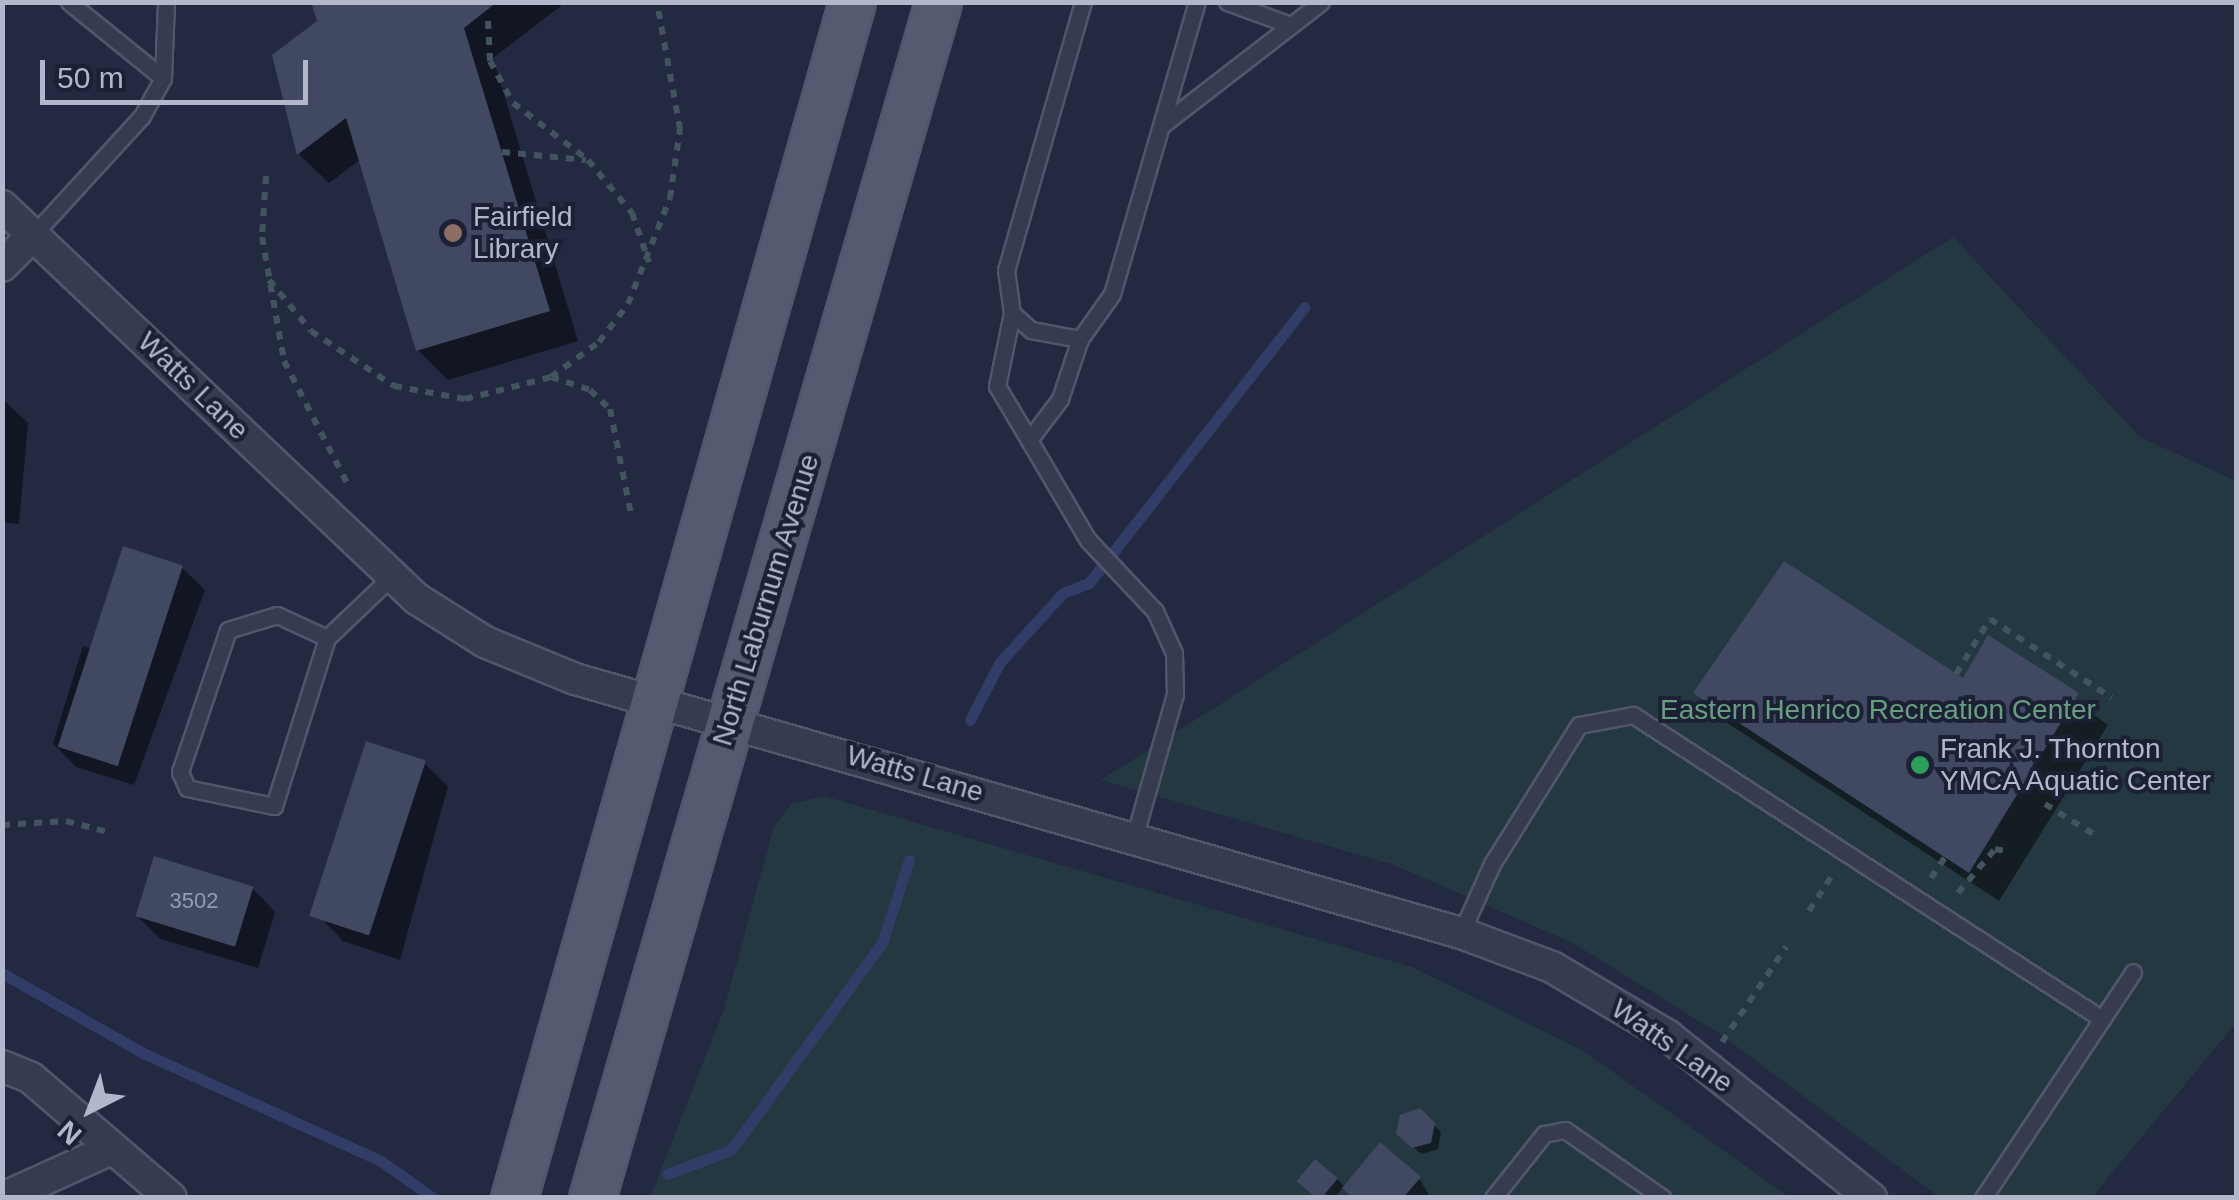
<!DOCTYPE html>
<style>
body{margin:0}
#map{position:relative;width:2239px;height:1200px;overflow:hidden;background:#222940;font-family:Arial,sans-serif}
div>[style]{position:absolute}
[style*='--x']{left:calc(var(--x)*1px);top:calc(var(--y)*1px);width:calc(var(--w)*1px);rotate:calc(var(--a)*1deg)}
.green>*{inset:0;background:#243841}
.shadow>*{inset:0;background:#0007}
.stream>*{height:11px;margin:-5.5px;padding:0 5.5px;transform-origin:5.5px;border-radius:5.5px;background:#323d67}
.building>*{inset:0;background:#404862;transform-origin:0 0}
.path>*{height:6px;margin-top:-3px;transform-origin:0;background:repeating-linear-gradient(90deg,#42555e 0 8px,transparent 0 16px)}
.roads{filter:drop-shadow(2px 0 #51566b) drop-shadow(-2px 0 #51566b) drop-shadow(0 2px #51566b) drop-shadow(0 -2px #51566b)}
.service>*{height:15px;margin:-7.5px;padding:0 7.5px;transform-origin:7.5px;border-radius:7.5px;background:#363b50}
.minor>*{height:30px;margin:-15px;padding:0 15px;transform-origin:15px;border-radius:15px;background:#363b50}
.primary>*{height:45px;margin:-22.5px;padding:0 22.5px;transform-origin:22.5px;border-radius:22.5px;background:#545a70}
.dots>*{width:28px;height:28px;translate:-50% -50%;box-sizing:border-box;border:5px solid #1b2035;border-radius:50%}
span{translate:-50% -50%;white-space:nowrap;text-align:center;line-height:1.15;-webkit-text-stroke:8px #1b2035;paint-order:stroke}
.number-label{font-size:22px;color:#969bb1}
.number-label span{-webkit-text-stroke-width:0}
.poi-label{font-size:28px;color:#b2b7cb}
.left{translate:0 -50%;text-align:left}
.street-label{font-size:28px;color:#b2b7cb}
.park-label{font-size:28px;color:#679e7f}
.frame{position:absolute;inset:0;border:5px solid #b2b7cb;pointer-events:none}
.north{position:absolute;left:40px;top:1060px;width:100px;height:100px;-webkit-text-stroke:8px #1b2035;paint-order:stroke;rotate:222deg;font-size:28px;font-weight:700;line-height:40px;text-align:center;color:#b2b7cb}
.north::after{content:'';display:block;margin:auto;width:35px;height:45px;background:#b2b7cb;clip-path:polygon(50% 0,100% 100%,50% 72%,0 100%)}
.scale{position:absolute;left:40px;top:60px;width:268px;height:45px;box-sizing:border-box;border:5px solid #b2b7cb;border-top:0;padding-left:12px;font-size:30px;line-height:35px;white-space:nowrap;color:#b2b7cb;-webkit-text-stroke:8px #1b2035;paint-order:stroke}
</style>
<div id="map">
<div class="green">
<i style="clip-path:polygon(1953px 237px,2140px 437px,2236px 481px,2236px 1023px,2092px 1197px,1939px 1197px,1720px 1034px,1573px 943px,1394px 865px,1101px 780px)"></i>
<i style="clip-path:polygon(824px 796px,1412px 967px,1582px 1050px,1789px 1197px,650px 1198px,724px 1009px,774px 826px,792px 804px)"></i>
</div>
<div class="shadow">
<i style="clip-path:polygon(314px 2px,566px 2px,493px 58px,578px 341px,448px 380px,418px 350px,361px 159px,329px 183px,299px 154px,275px 56px,320px 22px)"></i>
<i style="clip-path:polygon(2px 399px,28px 423px,19px 524px,2px 522px)"></i>
<i style="clip-path:polygon(181px 567px,205px 590px,134px 785px,76px 767px,53px 743px,83px 646px,92px 649px)"></i>
<i style="clip-path:polygon(1989px 638px,2108px 725px,1999px 901px,1726px 722px,1696px 693px,1963px 682px)"></i>
<i style="clip-path:polygon(424px 763px,448px 786px,400px 960px,343px 941px,320px 917px)"></i>
<i style="clip-path:polygon(252px 888px,275px 912px,258px 968px,161px 939px,137px 916px)"></i>
<i style="clip-path:polygon(1419px 1111px,1441px 1132px,1438px 1149px,1421px 1154px,1407px 1141px)"></i>
<i style="clip-path:polygon(1419px 1178px,1431px 1198px,1355px 1198px)"></i>
<i style="clip-path:polygon(1337px 1179px,1344px 1186px,1335px 1198px,1300px 1182px)"></i>
</div>
<div class="stream">
<i style="--x:970;--y:720;--w:65;--a:-62.7"></i>
<i style="--x:1000;--y:662;--w:93;--a:-47.6"></i>
<i style="--x:1063;--y:593;--w:28;--a:-21"></i>
<i style="--x:1089;--y:583;--w:350;--a:-52"></i>
<i style="--x:2;--y:973;--w:162;--a:29.6"></i>
<i style="--x:143;--y:1053;--w:261;--a:24.4"></i>
<i style="--x:381;--y:1161;--w:64;--a:35.4"></i>
<i style="--x:667;--y:1174;--w:68;--a:-20.6"></i>
<i style="--x:731;--y:1150;--w:256;--a:-53.9"></i>
<i style="--x:882;--y:943;--w:87;--a:-72"></i>
</div>
<div class="building">
<i style="clip-path:polygon(311px 2px,497px 2px,464px 28px,550px 311px,416px 351px,346px 118px,297px 155px,272px 55px,317px 21px)"></i>
<i style="left:123px;top:546px;width:63px;height:211px;rotate:18deg"></i>
<i style="clip-path:polygon(1784px 561px,1963px 678px,1988px 635px,2079px 693px,1969px 873px,1693px 693px)"></i>
<i style="left:366px;top:741px;width:63px;height:184px;rotate:18deg"></i>
<i style="left:154px;top:856px;width:104px;height:63px;rotate:17deg"></i>
<i style="clip-path:polygon(1420px 1108px,1435px 1123px,1431px 1143px,1412px 1148px,1396px 1134px,1400px 1115px)"></i>
<i style="clip-path:polygon(1380px 1142px,1421px 1177px,1403px 1198px,1353px 1198px,1342px 1188px)"></i>
<i style="left:1315px;top:1159px;width:30px;height:29px;rotate:40deg"></i>
</div>
<div class="path">
<i style="--x:488;--y:21;--w:40;--a:87.1"></i>
<i style="--x:490;--y:61;--w:48;--a:61.3"></i>
<i style="--x:513;--y:103;--w:94;--a:37.2"></i>
<i style="--x:588;--y:160;--w:69;--a:50.3"></i>
<i style="--x:632;--y:213;--w:52;--a:70.9"></i>
<i style="--x:502;--y:152;--w:84;--a:5.4"></i>
<i style="--x:266;--y:176;--w:61;--a:93.8"></i>
<i style="--x:262;--y:237;--w:126;--a:79.9"></i>
<i style="--x:284;--y:361;--w:137;--a:62.7"></i>
<i style="--x:269;--y:280;--w:66;--a:50.5"></i>
<i style="--x:311;--y:331;--w:100;--a:33.5"></i>
<i style="--x:394;--y:386;--w:72;--a:10.4"></i>
<i style="--x:465;--y:399;--w:89;--a:-14.3"></i>
<i style="--x:551;--y:377;--w:59;--a:-36.1"></i>
<i style="--x:599;--y:342;--w:48;--a:-52.7"></i>
<i style="--x:628;--y:304;--w:114;--a:-68.4"></i>
<i style="--x:670;--y:198;--w:70;--a:-81.8"></i>
<i style="--x:680;--y:129;--w:129;--a:-100.3"></i>
<i style="--x:551;--y:377;--w:41;--a:18.4"></i>
<i style="--x:590;--y:390;--w:28;--a:44"></i>
<i style="--x:610;--y:409;--w:107;--a:78.7"></i>
<i style="--x:1956;--y:674;--w:65;--a:-58.3"></i>
<i style="--x:1990;--y:619;--w:145;--a:32.9"></i>
<i style="--x:2045;--y:804;--w:59;--a:31.8"></i>
<i style="--x:2;--y:825;--w:64;--a:-3.6"></i>
<i style="--x:66;--y:821;--w:43;--a:14.7"></i>
<i style="--x:1931;--y:878;--w:25;--a:-56"></i>
<i style="--x:1958;--y:893;--w:57;--a:-49.9"></i>
<i style="--x:1995;--y:849;--w:15;--a:11"></i>
<i style="--x:1809;--y:911;--w:44;--a:-57"></i>
<i style="--x:1722;--y:1042;--w:115;--a:-56"></i>
</div>
<div class="roads">
<div class="service">
<i style="--x:69;--y:2;--w:121;--a:39"></i>
<i style="--x:1083;--y:2;--w:279;--a:106"></i>
<i style="--x:1006;--y:270;--w:43;--a:82.1"></i>
<i style="--x:1012;--y:313;--w:25;--a:42"></i>
<i style="--x:1031;--y:330;--w:50;--a:10.4"></i>
<i style="--x:1080;--y:339;--w:55;--a:-54.6"></i>
<i style="--x:1112;--y:294;--w:304;--a:-73.8"></i>
<i style="--x:1227;--y:2;--w:62;--a:19.9"></i>
<i style="--x:1162;--y:125;--w:201;--a:-37.7"></i>
<i style="--x:33;--y:235;--w:161;--a:-47.5"></i>
<i style="--x:142;--y:116;--w:43;--a:-61.1"></i>
<i style="--x:163;--y:78;--w:76;--a:-87.7"></i>
<i style="--x:1012;--y:313;--w:75;--a:101.6"></i>
<i style="--x:997;--y:386;--w:63;--a:59.3"></i>
<i style="--x:1029;--y:440;--w:51;--a:-52.9"></i>
<i style="--x:1060;--y:399;--w:63;--a:-71.6"></i>
<i style="--x:1029;--y:440;--w:116;--a:59.5"></i>
<i style="--x:1088;--y:540;--w:98;--a:46.7"></i>
<i style="--x:1155;--y:611;--w:46;--a:65.7"></i>
<i style="--x:1174;--y:653;--w:41;--a:88.6"></i>
<i style="--x:1175;--y:694;--w:150;--a:105.9"></i>
<i style="--x:327;--y:638;--w:55;--a:-155.3"></i>
<i style="--x:277;--y:615;--w:51;--a:163"></i>
<i style="--x:228;--y:630;--w:150;--a:108.7"></i>
<i style="--x:180;--y:772;--w:17;--a:66"></i>
<i style="--x:187;--y:788;--w:89;--a:11.7"></i>
<i style="--x:274;--y:806;--w:176;--a:-72.5"></i>
<i style="--x:327;--y:638;--w:90;--a:-43.6"></i>
<i style="--x:1461;--y:933;--w:76;--a:-65.8"></i>
<i style="--x:1492;--y:864;--w:164;--a:-58"></i>
<i style="--x:1579;--y:725;--w:55;--a:-10.5"></i>
<i style="--x:1633;--y:715;--w:559;--a:32.95"></i>
<i style="--x:1493;--y:1198;--w:82;--a:-51.4"></i>
<i style="--x:1544;--y:1134;--w:21;--a:-11"></i>
<i style="--x:1565;--y:1130;--w:119;--a:34.8"></i>
<i style="--x:1983;--y:1198;--w:271;--a:-56.4"></i>
</div>
<div class="minor">
<i style="--x:2;--y:206;--w:572;--a:43.44"></i>
<i style="--x:417;--y:599;--w:80;--a:32.3"></i>
<i style="--x:485;--y:642;--w:97;--a:22.3"></i>
<i style="--x:575;--y:679;--w:922;--a:16"></i>
<i style="--x:1461;--y:933;--w:97;--a:20.5"></i>
<i style="--x:1552;--y:967;--w:135;--a:30.7"></i>
<i style="--x:1668;--y:1036;--w:260;--a:38.6"></i>
<i style="--x:2;--y:266;--w:44;--a:-45"></i>
<i style="--x:2;--y:1066;--w:31;--a:22"></i>
<i style="--x:31;--y:1078;--w:184;--a:40.6"></i>
<i style="--x:3;--y:1198;--w:116;--a:-24.4"></i>
</div>
<div class="primary">
<i style="--x:514;--y:1198;--w:1243;--a:-74.22"></i>
<i style="--x:592;--y:1198;--w:1245;--a:-73.86"></i>
</div>
</div>
<div class="dots">
<i style="left:453px;top:233px;background:#8d6e63"></i>
<i style="left:1920px;top:765px;background:#2e9e5b"></i>
</div>
<div class="number-label">
<span style="left:194px;top:901px">3502</span>
</div>
<div class="poi-label">
<span class="left" style="left:473px;top:233px">Fairfield<br>Library</span>
<span class="left" style="left:1940px;top:765px">Frank J. Thornton<br>YMCA Aquatic Center</span>
</div>
<div class="street-label">
<span style="left:193px;top:386px;rotate:44deg">Watts Lane</span>
<span style="left:766px;top:600px;rotate:-73deg">North Laburnum Avenue</span>
<span style="left:915px;top:774px;rotate:16deg">Watts Lane</span>
<span style="left:1672px;top:1046px;rotate:35deg">Watts Lane</span>
</div>
<div class="park-label">
<span style="left:1878px;top:710px">Eastern Henrico Recreation Center</span>
</div>
<div class="frame"></div>
<div class="north">N</div>
<div class="scale">50 m</div>
</div>
